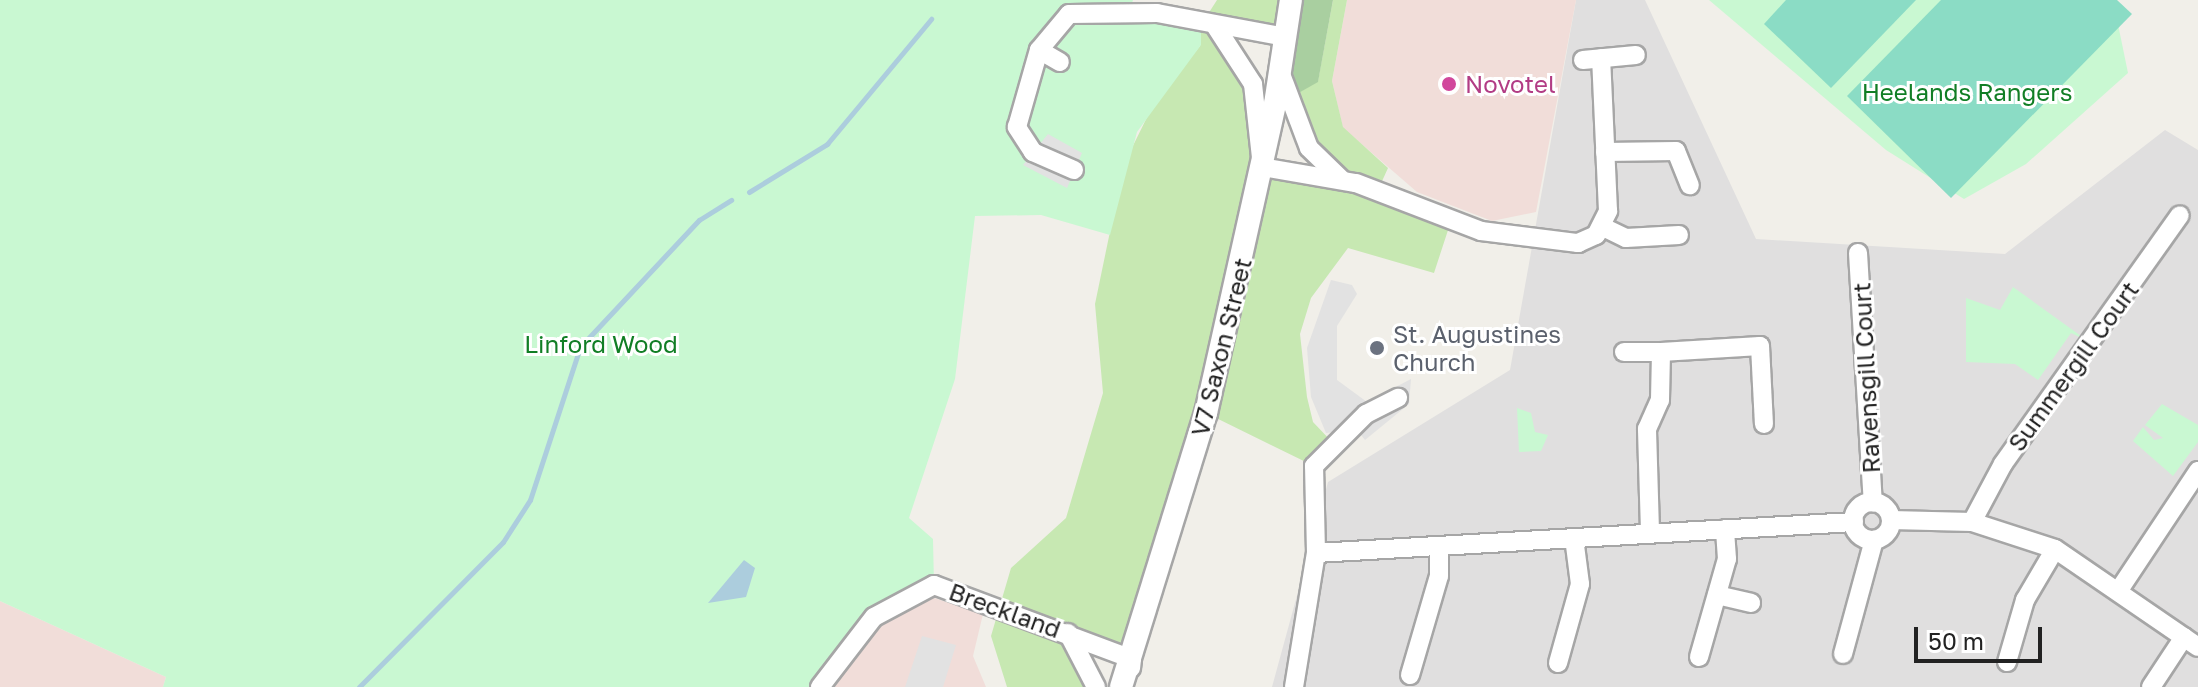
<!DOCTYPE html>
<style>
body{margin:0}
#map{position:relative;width:2198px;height:687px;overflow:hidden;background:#f1efe9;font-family:"Golos Text",sans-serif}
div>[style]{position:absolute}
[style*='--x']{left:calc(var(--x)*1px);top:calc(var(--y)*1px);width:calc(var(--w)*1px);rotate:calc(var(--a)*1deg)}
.residential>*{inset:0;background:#e0dfdf}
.commercial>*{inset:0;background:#f1ddd9}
.grass>*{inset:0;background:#c7e8b2}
.forest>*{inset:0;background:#a9cfa0}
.park>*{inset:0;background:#c9f8d2}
.pitch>*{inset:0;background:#8bdcc5}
.parking>*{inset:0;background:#e2e2e2}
.water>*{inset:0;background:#accddd}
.stream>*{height:5px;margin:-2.5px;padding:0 2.5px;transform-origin:2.5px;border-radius:2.5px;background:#accddd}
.roads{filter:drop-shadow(2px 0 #a6a6a6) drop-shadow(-2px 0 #a6a6a6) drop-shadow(0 2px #a6a6a6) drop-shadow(0 -2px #a6a6a6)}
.minor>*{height:18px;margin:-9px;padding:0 9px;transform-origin:9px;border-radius:9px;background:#fff}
.minor>.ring{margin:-9px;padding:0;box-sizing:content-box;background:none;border:18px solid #fff;border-radius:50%}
.tertiary>*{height:22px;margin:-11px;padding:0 11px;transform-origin:11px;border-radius:11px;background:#fff}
.dots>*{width:22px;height:22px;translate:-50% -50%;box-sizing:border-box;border:4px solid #fff;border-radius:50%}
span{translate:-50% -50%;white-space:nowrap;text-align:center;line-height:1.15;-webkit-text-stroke:6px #fff;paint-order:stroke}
.hotel-label{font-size:24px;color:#b23c85}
.left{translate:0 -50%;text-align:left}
.park-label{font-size:24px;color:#117e25}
.worship-label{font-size:24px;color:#5b616d}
.street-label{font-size:24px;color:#222}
.scale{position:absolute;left:1914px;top:627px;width:128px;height:36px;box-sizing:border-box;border:4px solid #222;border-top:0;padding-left:10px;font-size:24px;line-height:28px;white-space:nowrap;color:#222;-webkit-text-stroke:6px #fff;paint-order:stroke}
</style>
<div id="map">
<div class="residential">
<i style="clip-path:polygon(1576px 0,1645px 0,1756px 239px,2005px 254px,2165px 130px,2198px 150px,2198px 687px,1272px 687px,1328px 482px,1510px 370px)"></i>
</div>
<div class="commercial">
<i style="clip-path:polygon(1347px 0,1576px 0,1536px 212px,1492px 221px,1417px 192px,1343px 128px,1332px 81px)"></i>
<i style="clip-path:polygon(934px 598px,983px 614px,973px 656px,986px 687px,834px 687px,883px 622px)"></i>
<i style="clip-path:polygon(0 601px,166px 677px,163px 687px,0 687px)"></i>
</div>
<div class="grass">
<i style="clip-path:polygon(1217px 0,1291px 0,1285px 37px,1217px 27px,1253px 84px,1262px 167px,1340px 180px,1309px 148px,1288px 99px,1318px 81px,1333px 0,1347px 0,1332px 81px,1343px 127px,1388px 168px,1378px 190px,1451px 221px,1434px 273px,1348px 248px,1311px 298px,1300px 334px,1307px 397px,1313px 422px,1333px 443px,1314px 466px,1206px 413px,1132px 659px,1069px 633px,1096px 687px,1007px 687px,991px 636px,1011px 568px,1066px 518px,1103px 393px,1095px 304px,1124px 164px,1154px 103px,1200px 46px,1201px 25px)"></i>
</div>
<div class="forest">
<i style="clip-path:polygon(1291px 0,1333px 0,1318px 82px,1288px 99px)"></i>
</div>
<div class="park">
<i style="clip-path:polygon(0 0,1133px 0,1130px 9px,1201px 25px,1201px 45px,1137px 132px,1110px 235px,1041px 215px,975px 216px,955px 379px,909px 518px,933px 539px,934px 585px,874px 617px,820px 687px,163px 687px,166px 677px,0 601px)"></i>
<i style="clip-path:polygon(1709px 0,2113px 0,2128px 73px,2026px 164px,1964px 199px,1886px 150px)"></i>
<i style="clip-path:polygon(2013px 287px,2088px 341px,2071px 333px,2038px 380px,2015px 364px,1966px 362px,1966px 298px,2000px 310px)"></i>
<i style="clip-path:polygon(2162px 404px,2198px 425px,2198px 442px,2173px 476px,2133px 441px,2143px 427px,2154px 440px,2163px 438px,2145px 425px)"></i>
<i style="clip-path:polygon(1517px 408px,1531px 413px,1535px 432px,1548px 435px,1541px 451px,1519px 452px)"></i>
</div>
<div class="pitch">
<i style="clip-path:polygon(1786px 0,1916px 0,1831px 88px,1764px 24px)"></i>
<i style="clip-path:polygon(1941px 0,2117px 0,2132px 14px,1951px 198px,1847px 96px)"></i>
</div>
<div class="parking">
<i style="clip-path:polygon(1048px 134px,1082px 153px,1067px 188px,1023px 165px)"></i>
<i style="clip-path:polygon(1331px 280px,1352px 285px,1357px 294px,1337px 326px,1337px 380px,1367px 402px,1411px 379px,1409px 404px,1365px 440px,1357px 430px,1326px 433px,1311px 397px,1307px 348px)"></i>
<i style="clip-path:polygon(922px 636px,956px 645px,943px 687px,905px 687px)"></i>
</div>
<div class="water">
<i style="clip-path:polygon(744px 560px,755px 568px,746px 597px,708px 603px)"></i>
</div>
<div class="stream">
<i style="--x:749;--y:192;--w:92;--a:-31.6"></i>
<i style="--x:827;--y:144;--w:163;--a:-50.2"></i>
<i style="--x:359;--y:687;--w:204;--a:-45.2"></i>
<i style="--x:503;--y:542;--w:50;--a:-57.3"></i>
<i style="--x:530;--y:500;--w:161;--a:-71.9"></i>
<i style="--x:580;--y:347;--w:174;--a:-46.9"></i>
<i style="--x:699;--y:220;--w:38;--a:-32"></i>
</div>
<div class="roads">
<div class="minor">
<i style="--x:1216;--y:27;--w:68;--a:57"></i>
<i style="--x:1253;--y:84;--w:83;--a:83.8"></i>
<i style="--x:1262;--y:167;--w:95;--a:9.7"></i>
<i style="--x:1356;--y:183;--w:134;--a:21"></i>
<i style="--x:1481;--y:231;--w:98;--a:7.1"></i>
<i style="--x:1578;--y:243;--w:20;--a:-24"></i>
<i style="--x:1596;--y:235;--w:27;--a:-63"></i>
<i style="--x:1608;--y:211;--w:153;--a:-92.6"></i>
<i style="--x:1039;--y:50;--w:24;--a:30"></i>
<i style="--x:1583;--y:60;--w:53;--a:-5.4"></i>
<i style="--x:1281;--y:74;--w:79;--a:69.3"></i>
<i style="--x:1309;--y:148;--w:46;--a:44.1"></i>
<i style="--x:1605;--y:152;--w:71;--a:-0.8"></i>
<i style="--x:1676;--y:151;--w:37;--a:68"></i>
<i style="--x:1074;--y:170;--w:45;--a:-156.3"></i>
<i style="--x:1033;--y:152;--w:30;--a:-123"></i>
<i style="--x:1017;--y:127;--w:80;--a:-74.1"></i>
<i style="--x:1039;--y:50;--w:47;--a:-50.2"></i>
<i style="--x:1069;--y:14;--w:88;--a:-0.7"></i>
<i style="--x:1157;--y:13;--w:130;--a:10.6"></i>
<i style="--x:1603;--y:227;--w:25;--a:26"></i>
<i style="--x:1626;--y:238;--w:53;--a:-3.2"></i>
<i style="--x:1858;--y:253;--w:250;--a:86.6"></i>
<i style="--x:1624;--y:352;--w:37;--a:0"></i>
<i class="ring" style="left:1853px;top:502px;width:20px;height:20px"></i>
<i style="--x:1891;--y:520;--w:81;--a:1.4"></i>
<i style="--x:1972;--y:522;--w:87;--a:18"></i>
<i style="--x:2055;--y:549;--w:173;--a:34.4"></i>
<i style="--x:1972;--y:522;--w:66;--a:-61.9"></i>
<i style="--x:2003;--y:464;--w:305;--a:-54.6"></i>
<i style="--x:1650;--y:531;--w:102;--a:-91.7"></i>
<i style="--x:1647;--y:429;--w:32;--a:-66"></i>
<i style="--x:1660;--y:400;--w:48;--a:-88.8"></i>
<i style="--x:1661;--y:352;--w:99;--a:-3.5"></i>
<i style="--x:1760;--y:346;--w:78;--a:87.1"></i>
<i style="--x:1316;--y:553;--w:539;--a:-3.3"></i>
<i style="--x:2119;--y:590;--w:143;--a:-56.4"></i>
<i style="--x:1717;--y:595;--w:35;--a:13"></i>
<i style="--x:1068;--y:633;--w:61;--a:62.6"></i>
<i style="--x:1843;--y:654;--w:118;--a:-74.8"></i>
<i style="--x:1699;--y:657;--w:102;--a:-74.1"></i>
<i style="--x:1727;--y:559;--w:30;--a:-94"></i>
<i style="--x:2007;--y:662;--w:65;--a:-73.8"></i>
<i style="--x:2025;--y:600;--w:59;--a:-59.5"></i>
<i style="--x:1558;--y:663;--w:82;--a:-74.4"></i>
<i style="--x:1580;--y:584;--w:46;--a:-97.4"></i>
<i style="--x:1410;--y:675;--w:103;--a:-73.7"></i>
<i style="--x:1439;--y:576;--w:30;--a:-90"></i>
<i style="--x:820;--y:687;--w:88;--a:-52.4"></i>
<i style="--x:874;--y:617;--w:68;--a:-28.1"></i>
<i style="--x:934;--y:585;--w:211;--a:20.5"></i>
<i style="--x:1132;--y:659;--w:9;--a:96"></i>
<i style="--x:1294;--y:687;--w:136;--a:-80.7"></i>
<i style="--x:1316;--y:553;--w:87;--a:-91.3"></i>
<i style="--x:1314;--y:466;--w:74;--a:-45"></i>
<i style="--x:1366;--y:414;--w:36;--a:-27"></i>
<i style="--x:2151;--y:687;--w:60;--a:-56.6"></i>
</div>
<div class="tertiary">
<i style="--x:1121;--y:687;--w:287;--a:-72.8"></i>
<i style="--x:1206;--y:413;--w:317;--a:-77.4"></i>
<i style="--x:1275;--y:104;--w:105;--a:-81.3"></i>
</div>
</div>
<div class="dots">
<i style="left:1449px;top:84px;background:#d1479c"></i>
<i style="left:1377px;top:348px;background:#6b7280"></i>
</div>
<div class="hotel-label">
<span class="left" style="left:1465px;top:84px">Novotel</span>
</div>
<div class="park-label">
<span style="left:1967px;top:92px">Heelands Rangers</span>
<span style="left:601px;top:344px">Linford Wood</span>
</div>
<div class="worship-label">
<span class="left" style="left:1393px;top:348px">St. Augustines<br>Church</span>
</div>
<div class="street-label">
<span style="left:1221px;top:347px;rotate:-76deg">V7 Saxon Street</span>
<span style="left:2073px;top:366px;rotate:-54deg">Summergill Court</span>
<span style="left:1866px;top:378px;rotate:-93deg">Ravensgill Court</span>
<span style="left:1005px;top:610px;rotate:20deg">Breckland</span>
</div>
<div class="scale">50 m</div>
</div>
